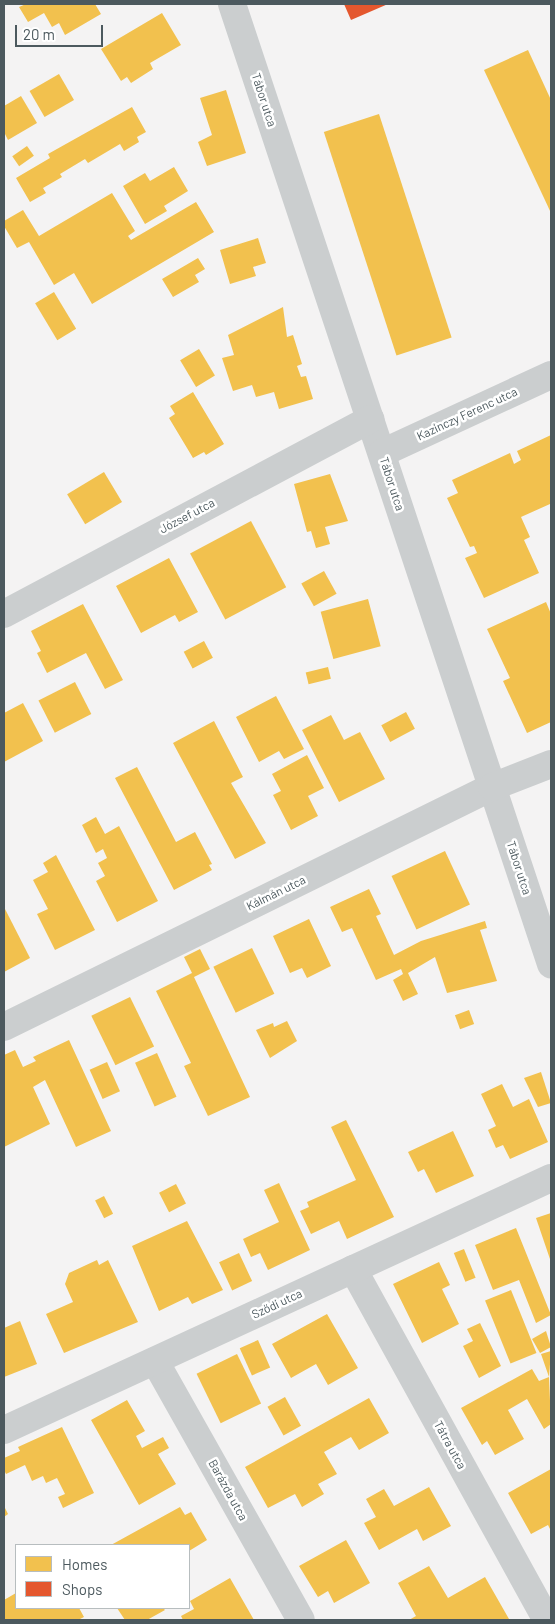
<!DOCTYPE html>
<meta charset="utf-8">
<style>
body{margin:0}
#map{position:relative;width:555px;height:1624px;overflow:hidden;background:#f4f3f3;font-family:Barlow,sans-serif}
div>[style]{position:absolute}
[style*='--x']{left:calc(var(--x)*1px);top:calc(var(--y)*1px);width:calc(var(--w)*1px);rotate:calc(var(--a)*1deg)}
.homes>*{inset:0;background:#f2c14e;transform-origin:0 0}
.shops>*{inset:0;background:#e4572e}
.street>*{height:28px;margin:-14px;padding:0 14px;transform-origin:14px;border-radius:14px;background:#cbcecf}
span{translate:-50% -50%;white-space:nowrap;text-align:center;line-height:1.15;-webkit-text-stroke:5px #fff;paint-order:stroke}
.street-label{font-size:12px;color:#4c595e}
.frame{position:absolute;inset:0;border:5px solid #4c595e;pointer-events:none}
.legend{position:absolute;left:15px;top:1544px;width:175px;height:65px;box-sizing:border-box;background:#fff;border:1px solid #b7bdbf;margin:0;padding:6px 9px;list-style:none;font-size:15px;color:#4c595e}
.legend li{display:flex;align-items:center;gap:10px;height:25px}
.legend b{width:25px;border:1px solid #b7bdbf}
.scale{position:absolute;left:15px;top:25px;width:88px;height:22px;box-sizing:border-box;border:2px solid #4c595e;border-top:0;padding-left:6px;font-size:15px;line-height:18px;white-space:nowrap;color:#4c595e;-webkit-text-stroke:4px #fff;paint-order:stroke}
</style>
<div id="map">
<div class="homes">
<i style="clip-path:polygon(26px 4px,95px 4px,101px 14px,65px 35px,59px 23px,52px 27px,44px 13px,28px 22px,19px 7px)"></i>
<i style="clip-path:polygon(162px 13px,181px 45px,150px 63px,153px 69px,131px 83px,127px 77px,121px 81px,101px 49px)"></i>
<i style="clip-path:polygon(528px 50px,551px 100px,551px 213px,484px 70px)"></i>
<i style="left:59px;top:74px;width:30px;height:34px;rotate:60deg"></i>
<i style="clip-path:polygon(226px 90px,246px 153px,207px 166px,198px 142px,212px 135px,200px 98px)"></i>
<i style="clip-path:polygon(21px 96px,37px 123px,8px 140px,4px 132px,4px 106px)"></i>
<i style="clip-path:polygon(132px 107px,146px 132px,137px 137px,139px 142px,124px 151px,120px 144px,88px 163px,85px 159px,60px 174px,62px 177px,43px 188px,46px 193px,30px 202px,16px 178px,50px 158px,48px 154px)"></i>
<i style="left:379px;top:114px;width:235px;height:58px;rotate:72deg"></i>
<i style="left:27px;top:146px;width:12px;height:18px;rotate:55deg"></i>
<i style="clip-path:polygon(174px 167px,188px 191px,164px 206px,167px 211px,145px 224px,123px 186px,145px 173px,150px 181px)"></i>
<i style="clip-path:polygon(112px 193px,135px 231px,128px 236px,131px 240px,196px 202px,214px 232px,92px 304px,74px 273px,54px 285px,29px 242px,17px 248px,4px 226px,4px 221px,23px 210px,39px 236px)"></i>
<i style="clip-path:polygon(258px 238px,266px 263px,253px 267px,256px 276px,230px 284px,220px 250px)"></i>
<i style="clip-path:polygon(198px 258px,205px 269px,195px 275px,199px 282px,173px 297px,162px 279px)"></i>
<i style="left:54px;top:292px;width:43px;height:22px;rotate:59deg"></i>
<i style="clip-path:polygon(283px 307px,287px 337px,293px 335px,302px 364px,297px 366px,301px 377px,306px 376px,313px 399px,279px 409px,274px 392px,256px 397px,252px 385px,233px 391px,222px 358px,234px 355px,228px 335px)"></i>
<i style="left:199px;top:349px;width:31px;height:22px;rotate:59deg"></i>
<i style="clip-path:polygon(193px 392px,224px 444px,206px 455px,204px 452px,193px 458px,169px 418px,175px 414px,170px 406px)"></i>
<i style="clip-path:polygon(551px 435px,550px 504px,521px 517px,530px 537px,524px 540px,539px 573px,484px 598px,465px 558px,477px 553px,474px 546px,470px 547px,447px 498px,458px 493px,452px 480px,510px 453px,514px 464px,521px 460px,517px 451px)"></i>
<i style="left:104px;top:472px;width:35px;height:43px;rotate:59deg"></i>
<i style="clip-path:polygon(330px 474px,348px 521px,325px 527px,330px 544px,316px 548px,311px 531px,307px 532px,294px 484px)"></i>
<i style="left:251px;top:521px;width:75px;height:69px;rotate:62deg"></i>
<i style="clip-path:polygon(169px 558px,198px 612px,179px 622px,175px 615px,141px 633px,116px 586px)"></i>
<i style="left:324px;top:571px;width:26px;height:26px;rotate:61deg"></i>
<i style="left:368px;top:599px;width:49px;height:49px;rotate:75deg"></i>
<i style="clip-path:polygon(546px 602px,551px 614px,551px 722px,527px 733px,503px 681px,510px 678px,487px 629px)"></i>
<i style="clip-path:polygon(83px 604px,123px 680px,105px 689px,86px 653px,47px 673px,37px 653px,41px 651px,31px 631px)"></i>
<i style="left:204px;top:641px;width:19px;height:23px;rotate:62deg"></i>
<i style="left:328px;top:667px;width:12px;height:23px;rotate:76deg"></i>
<i style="left:75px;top:682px;width:36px;height:41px;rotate:63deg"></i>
<i style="clip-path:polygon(276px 696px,304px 749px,284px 759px,279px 751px,259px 762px,236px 717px)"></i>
<i style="clip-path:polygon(23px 703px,43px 741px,4px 762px,4px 713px)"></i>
<i style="left:406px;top:712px;width:19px;height:28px;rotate:62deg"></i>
<i style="clip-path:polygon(331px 715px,344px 740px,360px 732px,385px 779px,339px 802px,302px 730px)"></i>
<i style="clip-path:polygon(214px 721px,243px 777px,231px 783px,266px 843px,235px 859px,173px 743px)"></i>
<i style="clip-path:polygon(307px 755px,324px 788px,308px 796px,318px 816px,291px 830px,273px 795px,281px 791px,272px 774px)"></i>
<i style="clip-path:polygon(137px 767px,176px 842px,195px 832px,212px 864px,209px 865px,212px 870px,174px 890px,115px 778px)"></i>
<i style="clip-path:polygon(96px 817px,105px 834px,119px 826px,158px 901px,117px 922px,96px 881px,105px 876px,98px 863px,107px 858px,103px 849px,96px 853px,82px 825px)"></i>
<i style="left:445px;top:851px;width:59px;height:59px;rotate:65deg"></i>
<i style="clip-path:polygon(56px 855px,95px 930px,55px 950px,37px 914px,48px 909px,33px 880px,48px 872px,43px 863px)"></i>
<i style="clip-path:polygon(369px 889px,381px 914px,376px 916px,394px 955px,421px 941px,485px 921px,487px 928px,480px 930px,497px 981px,447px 993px,435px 957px,408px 973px,418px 994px,403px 1001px,393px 980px,403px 974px,401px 969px,376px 980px,352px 928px,342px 932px,330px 907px)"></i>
<i style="clip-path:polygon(4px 907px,30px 958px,4px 972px)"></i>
<i style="clip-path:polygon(309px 919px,331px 966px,307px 978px,302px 968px,290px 973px,273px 936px)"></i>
<i style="left:252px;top:948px;width:51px;height:43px;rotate:64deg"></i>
<i style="clip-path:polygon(200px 949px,210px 969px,194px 977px,250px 1097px,208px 1116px,184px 1066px,191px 1063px,156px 991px,192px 973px,184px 957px)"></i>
<i style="left:130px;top:997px;width:55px;height:43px;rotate:64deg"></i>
<i style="left:469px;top:1010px;width:15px;height:15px;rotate:70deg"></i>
<i style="clip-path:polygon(287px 1021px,297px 1041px,270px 1058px,256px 1030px,273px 1023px,274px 1027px)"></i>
<i style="clip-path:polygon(69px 1040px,111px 1131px,76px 1147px,45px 1080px,33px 1087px,50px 1124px,4px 1147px,4px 1055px,15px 1050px,23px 1067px,36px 1061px,33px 1057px)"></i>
<i style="left:157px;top:1053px;width:48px;height:24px;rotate:66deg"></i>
<i style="left:107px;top:1062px;width:32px;height:19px;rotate:66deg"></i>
<i style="clip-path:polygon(541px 1072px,551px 1103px,538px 1107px,524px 1078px)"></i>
<i style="clip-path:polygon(502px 1084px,513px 1107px,529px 1099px,548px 1142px,510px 1159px,503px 1145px,496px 1148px,488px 1130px,496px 1126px,481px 1094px)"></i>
<i style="clip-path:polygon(346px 1120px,394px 1217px,347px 1239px,339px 1221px,311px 1234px,300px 1211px,309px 1207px,307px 1202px,356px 1180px,331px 1127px)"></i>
<i style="clip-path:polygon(453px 1131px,474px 1176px,436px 1193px,424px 1169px,418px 1172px,408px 1152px)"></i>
<i style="clip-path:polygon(279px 1183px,310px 1250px,268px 1270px,260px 1253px,251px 1257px,243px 1239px,279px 1222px,264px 1190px)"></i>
<i style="left:176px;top:1184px;width:22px;height:19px;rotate:63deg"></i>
<i style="left:104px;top:1196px;width:20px;height:10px;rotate:63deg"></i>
<i style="clip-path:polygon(551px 1213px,551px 1262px,536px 1218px)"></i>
<i style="clip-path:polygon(187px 1221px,223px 1290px,192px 1304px,188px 1297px,159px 1311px,132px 1246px)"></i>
<i style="clip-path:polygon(516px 1228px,551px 1315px,536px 1323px,519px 1280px,493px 1290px,475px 1245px)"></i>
<i style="left:464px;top:1249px;width:31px;height:11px;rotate:68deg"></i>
<i style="left:239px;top:1253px;width:31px;height:22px;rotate:65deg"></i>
<i style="clip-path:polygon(97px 1260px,99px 1265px,108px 1260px,138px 1322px,64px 1353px,46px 1314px,73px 1302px,65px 1284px,69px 1273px)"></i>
<i style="clip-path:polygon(439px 1262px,450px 1285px,442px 1289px,459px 1324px,422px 1343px,393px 1284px)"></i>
<i style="left:511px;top:1290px;width:68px;height:28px;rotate:68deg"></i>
<i style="clip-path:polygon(327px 1314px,358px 1368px,328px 1385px,316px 1364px,291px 1378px,272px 1344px)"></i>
<i style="clip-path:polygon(20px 1321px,37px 1364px,4px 1377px,4px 1328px)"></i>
<i style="clip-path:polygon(480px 1323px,501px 1366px,479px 1378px,463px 1346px,473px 1341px,467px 1329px)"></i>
<i style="clip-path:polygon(546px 1331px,551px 1347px,540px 1353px,532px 1339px)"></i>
<i style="left:258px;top:1340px;width:30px;height:20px;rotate:66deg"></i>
<i style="clip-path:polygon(551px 1351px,549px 1377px,551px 1424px,544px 1429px,527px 1399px,508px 1410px,524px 1439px,495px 1455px,487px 1441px,482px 1445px,461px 1408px,532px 1369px,539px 1381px,549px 1377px,541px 1354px)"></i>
<i style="left:237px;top:1354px;width:55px;height:45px;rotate:64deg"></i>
<i style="left:285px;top:1397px;width:33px;height:20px;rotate:61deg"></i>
<i style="clip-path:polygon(369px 1398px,389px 1433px,359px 1450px,351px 1437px,324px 1452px,337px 1474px,318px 1484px,324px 1494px,302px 1507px,295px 1494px,268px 1508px,245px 1467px)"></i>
<i style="clip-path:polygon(127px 1400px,145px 1431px,136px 1436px,142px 1448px,163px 1437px,169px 1448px,158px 1454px,176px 1484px,139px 1505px,91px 1420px)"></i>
<i style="clip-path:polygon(62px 1427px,94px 1493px,63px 1508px,58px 1497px,65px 1494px,57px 1478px,46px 1483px,43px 1476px,32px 1481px,25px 1465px,6px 1474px,4px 1470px,4px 1458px,20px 1451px,18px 1447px)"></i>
<i style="clip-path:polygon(551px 1469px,551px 1531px,548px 1525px,531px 1534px,508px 1493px)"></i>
<i style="clip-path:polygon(429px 1487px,451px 1526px,423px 1541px,417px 1529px,379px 1550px,364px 1523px,376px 1517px,366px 1499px,384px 1489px,394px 1506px)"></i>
<i style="clip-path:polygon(4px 1506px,8px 1514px,4px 1517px)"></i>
<i style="clip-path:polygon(180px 1507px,185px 1515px,191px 1512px,207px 1540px,189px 1551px,189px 1545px,111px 1545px)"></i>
<i style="clip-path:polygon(346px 1540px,370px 1583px,334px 1603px,328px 1591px,318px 1597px,299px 1566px)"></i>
<i style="clip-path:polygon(429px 1566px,448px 1598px,485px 1577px,509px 1619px,409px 1620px,416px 1616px,398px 1583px)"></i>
<i style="clip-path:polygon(230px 1578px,254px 1620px,183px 1620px,181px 1616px,194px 1609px,190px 1601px)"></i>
<i style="clip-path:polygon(16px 1593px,16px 1608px,79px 1608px,84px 1617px,78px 1620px,4px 1620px,4px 1600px)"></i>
<i style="clip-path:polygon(117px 1608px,163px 1608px,165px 1610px,147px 1620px,125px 1620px)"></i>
</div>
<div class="shops">
<i style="clip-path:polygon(344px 4px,388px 4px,351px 20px)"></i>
</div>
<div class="street">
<i style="--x:232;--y:4;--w:1012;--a:71.62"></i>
<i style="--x:382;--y:453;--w:186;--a:-24.8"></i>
<i style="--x:4;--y:614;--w:415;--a:-28"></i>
<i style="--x:4;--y:1027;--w:544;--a:-26.19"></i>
<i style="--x:492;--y:787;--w:63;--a:-21.3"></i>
<i style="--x:353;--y:1269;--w:401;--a:61.1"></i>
<i style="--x:155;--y:1361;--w:297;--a:60.6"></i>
<i style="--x:4;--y:1430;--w:602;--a:-24.74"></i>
</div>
<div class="street-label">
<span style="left:264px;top:100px;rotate:72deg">Tábor utca</span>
<span style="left:467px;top:414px;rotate:-25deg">Kazinczy Ferenc utca</span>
<span style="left:392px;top:484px;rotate:72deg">Tábor utca</span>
<span style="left:187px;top:516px;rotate:-28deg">József utca</span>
<span style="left:519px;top:868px;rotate:72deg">Tábor utca</span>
<span style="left:276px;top:893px;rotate:-26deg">Kálmán utca</span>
<span style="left:277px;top:1304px;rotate:-25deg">Sződi utca</span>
<span style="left:450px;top:1445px;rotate:61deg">Tátra utca</span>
<span style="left:228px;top:1490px;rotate:61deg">Barázda utca</span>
</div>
<div class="frame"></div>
<ul class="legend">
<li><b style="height:14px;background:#f2c14e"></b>Homes</li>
<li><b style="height:14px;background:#e4572e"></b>Shops</li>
</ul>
<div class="scale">20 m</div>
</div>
